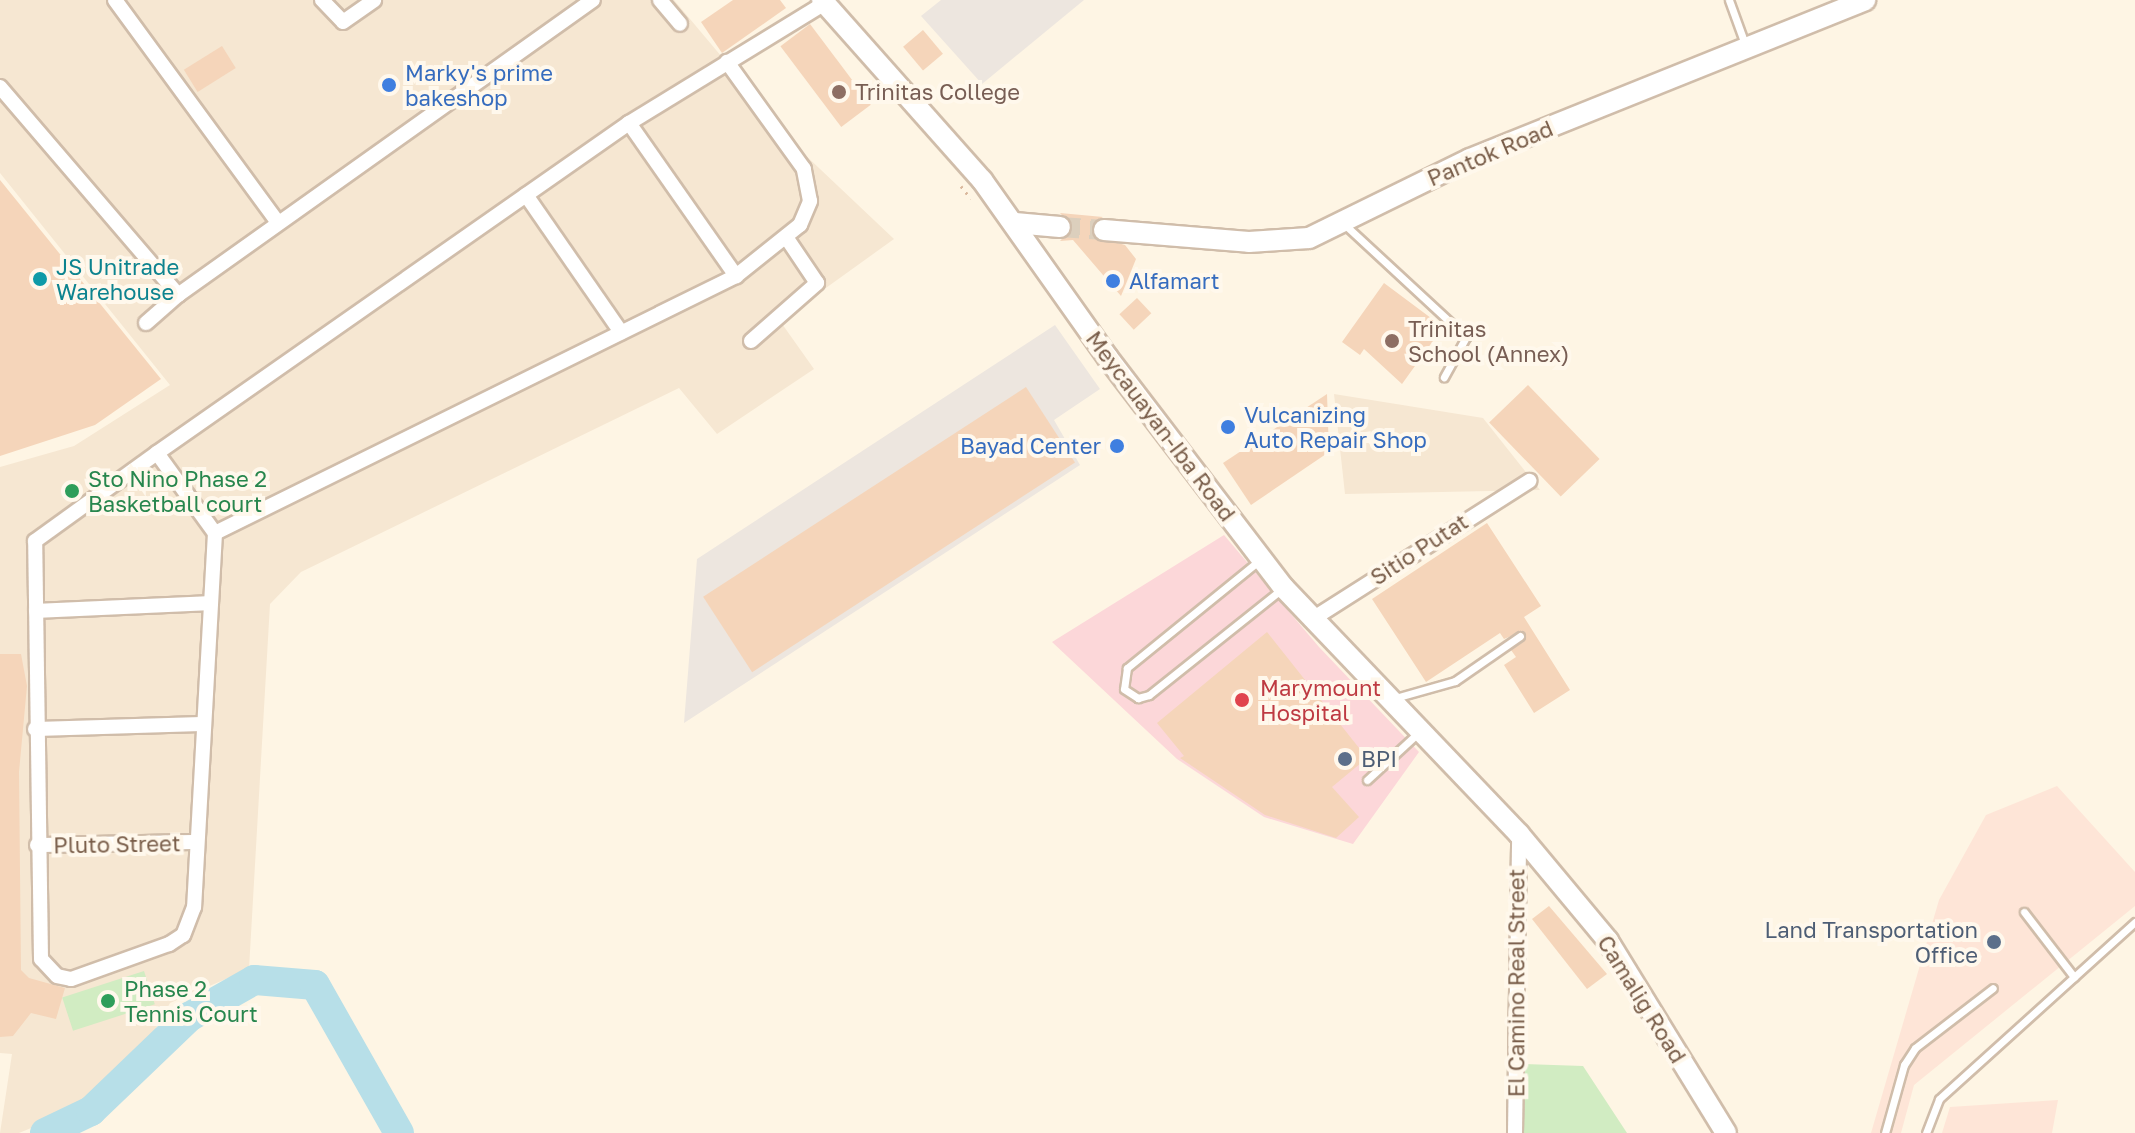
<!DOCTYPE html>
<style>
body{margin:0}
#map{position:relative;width:2135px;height:1133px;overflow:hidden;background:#fef5e4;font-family:"Golos Text",sans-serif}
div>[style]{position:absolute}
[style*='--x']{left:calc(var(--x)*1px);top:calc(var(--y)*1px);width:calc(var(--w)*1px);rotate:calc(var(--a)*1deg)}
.residential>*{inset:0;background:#f6e7d2}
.commercial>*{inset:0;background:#fee5d7}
.industrial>*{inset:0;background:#ede6df}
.medical>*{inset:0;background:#fcd7d9}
.green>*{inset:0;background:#d1ecc2;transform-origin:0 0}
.river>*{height:30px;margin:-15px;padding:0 15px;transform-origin:15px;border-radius:15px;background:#b7dfe8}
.building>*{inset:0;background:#f5d5ba;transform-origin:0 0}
.secondary-tunnel>*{height:20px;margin-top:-10px;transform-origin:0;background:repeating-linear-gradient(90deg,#dccfbd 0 20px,transparent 0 30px)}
.path>*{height:3px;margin-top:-1.5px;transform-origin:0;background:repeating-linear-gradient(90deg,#dab89d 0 2px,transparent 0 8px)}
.roads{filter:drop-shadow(2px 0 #d0bdaa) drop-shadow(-2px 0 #d0bdaa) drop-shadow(0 2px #d0bdaa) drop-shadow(0 -2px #d0bdaa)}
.lane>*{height:7px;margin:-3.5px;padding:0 3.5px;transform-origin:3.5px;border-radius:3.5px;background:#fff}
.street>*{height:14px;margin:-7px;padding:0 7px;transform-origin:7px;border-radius:7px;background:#fff}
.secondary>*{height:20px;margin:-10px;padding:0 10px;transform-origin:10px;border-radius:10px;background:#fff}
.dots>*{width:22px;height:22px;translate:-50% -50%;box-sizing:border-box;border:4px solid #fff8ec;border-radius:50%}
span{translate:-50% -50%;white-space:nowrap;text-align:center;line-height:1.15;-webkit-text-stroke:8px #fff8ec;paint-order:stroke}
.shop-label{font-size:22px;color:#366cbe}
.left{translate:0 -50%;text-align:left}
.right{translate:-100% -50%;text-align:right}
.education-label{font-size:22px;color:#785e54}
.street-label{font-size:22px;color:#785c48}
.culture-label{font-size:22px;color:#0d838f}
.leisure-label{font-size:22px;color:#27864d}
.health-label{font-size:22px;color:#be3a42}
.service-label{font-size:22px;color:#4e5e75}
</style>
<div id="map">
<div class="residential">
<i style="clip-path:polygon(0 0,674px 0,801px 151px,894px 239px,780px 321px,814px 369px,717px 434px,679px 388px,301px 572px,270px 604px,249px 969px,170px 1003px,141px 1055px,87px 1105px,19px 1133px,0 1133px,12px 1054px,0 1053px,0 467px,74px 446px,170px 385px,0 173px)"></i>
<i style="clip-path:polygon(1334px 394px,1483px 418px,1540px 490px,1345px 494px)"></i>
</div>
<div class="commercial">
<i style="clip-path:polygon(2057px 786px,2135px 872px,2135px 906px,1914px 1085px,1901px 1133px,1871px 1133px,1939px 900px,1986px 815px)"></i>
<i style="clip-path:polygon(2058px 1100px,2052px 1133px,1942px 1133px,1950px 1107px)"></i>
</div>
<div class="industrial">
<i style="clip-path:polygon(941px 0,1084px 0,982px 84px,921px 16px)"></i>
<i style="clip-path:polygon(1055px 325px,1100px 389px,1054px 420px,1080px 465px,684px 723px,697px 559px)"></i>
</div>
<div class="medical">
<i style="clip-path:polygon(1224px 535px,1319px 647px,1419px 752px,1353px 844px,1264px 817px,1177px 759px,1052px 642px)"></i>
</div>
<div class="green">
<i style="left:144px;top:971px;width:35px;height:86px;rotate:72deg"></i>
<i style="clip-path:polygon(1524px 1064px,1583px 1066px,1627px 1133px,1524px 1133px)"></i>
</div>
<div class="river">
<i style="--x:45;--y:1133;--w:51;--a:-25.6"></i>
<i style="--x:91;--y:1111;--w:136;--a:-43.8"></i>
<i style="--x:189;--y:1017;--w:75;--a:-29.6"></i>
<i style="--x:254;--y:980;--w:61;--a:4.7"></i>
<i style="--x:315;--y:985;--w:170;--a:60.4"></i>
</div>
<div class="building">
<i style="clip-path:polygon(733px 0,780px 0,786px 8px,722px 53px,701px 22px)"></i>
<i style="left:810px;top:24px;width:101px;height:37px;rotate:53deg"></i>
<i style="left:923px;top:30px;width:31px;height:26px;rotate:50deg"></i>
<i style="left:222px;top:46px;width:26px;height:45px;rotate:58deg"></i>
<i style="clip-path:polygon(0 180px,161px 379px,95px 425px,0 456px)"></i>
<i style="clip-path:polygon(1060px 213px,1103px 217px,1093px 223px,1093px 236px,1125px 245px,1136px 259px,1121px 296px,1073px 240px,1060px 241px,1073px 227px)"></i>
<i style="clip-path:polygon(1384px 283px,1443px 327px,1402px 384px,1364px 349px,1360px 355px,1342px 342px)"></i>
<i style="left:1137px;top:298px;width:21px;height:24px;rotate:47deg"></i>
<i style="left:1528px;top:385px;width:103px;height:54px;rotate:46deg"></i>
<i style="left:1026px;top:387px;width:90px;height:385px;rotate:57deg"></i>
<i style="clip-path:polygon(1327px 394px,1329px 452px,1251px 505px,1223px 463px)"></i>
<i style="clip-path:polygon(1487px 523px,1541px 606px,1524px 617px,1570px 690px,1534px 713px,1504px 665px,1516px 657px,1511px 650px,1525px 639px,1523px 631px,1504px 639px,1500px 633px,1426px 682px,1372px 599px)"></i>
<i style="clip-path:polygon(1267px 632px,1367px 758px,1332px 787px,1359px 817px,1336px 838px,1265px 815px,1180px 758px,1184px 756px,1157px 723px)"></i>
<i style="clip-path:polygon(0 654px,21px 654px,27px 686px,19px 772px,21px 970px,29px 978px,65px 988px,56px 1019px,31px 1013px,13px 1036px,0 1037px)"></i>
<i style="clip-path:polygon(1549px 906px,1607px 974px,1587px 989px,1532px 919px)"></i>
</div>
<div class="secondary-tunnel">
<i style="--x:1060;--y:227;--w:44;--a:3.9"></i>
</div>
<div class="path">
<i style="--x:961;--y:186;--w:16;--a:52"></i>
</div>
<div class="roads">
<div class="lane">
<i style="--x:1729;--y:0;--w:50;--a:70.1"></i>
<i style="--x:1343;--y:223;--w:168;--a:42.8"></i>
<i style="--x:1466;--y:337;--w:46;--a:118.8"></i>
<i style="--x:1261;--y:559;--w:173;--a:140.9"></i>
<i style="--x:1127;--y:668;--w:21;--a:98"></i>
<i style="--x:1124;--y:689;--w:17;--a:33"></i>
<i style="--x:1138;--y:698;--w:11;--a:-15"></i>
<i style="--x:1149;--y:695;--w:170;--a:-38.6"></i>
<i style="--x:1395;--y:698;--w:62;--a:-15.8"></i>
<i style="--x:1455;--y:681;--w:79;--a:-34.7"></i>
<i style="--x:1367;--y:780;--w:69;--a:-42.7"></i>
<i style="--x:2024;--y:912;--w:82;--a:52.4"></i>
<i style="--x:1885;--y:1133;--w:71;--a:-74.4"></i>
<i style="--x:1904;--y:1065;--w:20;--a:-57"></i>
<i style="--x:1915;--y:1048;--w:98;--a:-37.6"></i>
<i style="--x:1926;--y:1133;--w:36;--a:-69"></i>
<i style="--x:1939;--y:1099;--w:264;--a:-42.1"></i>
</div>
<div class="street">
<i style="--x:115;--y:0;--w:276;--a:53.8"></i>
<i style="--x:322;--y:0;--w:30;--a:46"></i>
<i style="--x:343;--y:22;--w:38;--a:-35"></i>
<i style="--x:660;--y:0;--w:31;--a:50"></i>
<i style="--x:0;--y:87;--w:274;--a:49.4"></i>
<i style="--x:178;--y:295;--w:509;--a:-35.41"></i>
<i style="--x:629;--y:123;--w:187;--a:55"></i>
<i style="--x:526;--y:195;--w:167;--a:55.3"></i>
<i style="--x:146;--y:323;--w:43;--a:-41.2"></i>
<i style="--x:751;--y:341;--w:88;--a:-41.3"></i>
<i style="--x:817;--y:283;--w:55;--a:-124"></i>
<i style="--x:157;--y:453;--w:99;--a:54.1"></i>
<i style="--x:215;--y:533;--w:375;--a:93.2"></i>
<i style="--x:194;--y:907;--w:30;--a:111"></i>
<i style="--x:183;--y:935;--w:17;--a:147"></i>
<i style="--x:169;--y:944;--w:104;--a:160.3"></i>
<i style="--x:71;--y:979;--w:14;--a:-168"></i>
<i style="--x:57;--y:976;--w:23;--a:-133"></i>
<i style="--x:41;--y:959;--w:418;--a:-90.8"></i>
<i style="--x:35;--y:541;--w:150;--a:-35.8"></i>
<i style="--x:157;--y:453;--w:576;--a:-34.96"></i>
<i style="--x:629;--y:123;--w:230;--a:-31.5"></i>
<i style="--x:215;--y:533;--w:581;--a:-26.26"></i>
<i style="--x:736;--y:276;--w:82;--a:-38.6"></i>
<i style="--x:800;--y:225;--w:26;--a:-67"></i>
<i style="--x:810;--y:201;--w:33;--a:-101"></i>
<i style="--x:804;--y:169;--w:132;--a:-125.7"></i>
<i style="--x:36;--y:611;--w:175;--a:-2.6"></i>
<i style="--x:1311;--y:620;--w:259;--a:-32.5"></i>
<i style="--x:35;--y:729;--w:168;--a:-1.7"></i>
<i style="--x:37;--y:845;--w:160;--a:-1.1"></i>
<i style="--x:1515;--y:1133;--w:299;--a:-89.2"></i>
</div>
<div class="secondary">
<i style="--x:822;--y:0;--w:241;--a:48.4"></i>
<i style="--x:982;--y:180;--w:218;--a:54.7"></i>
<i style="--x:1108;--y:358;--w:290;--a:52.6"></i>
<i style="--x:1284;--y:588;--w:340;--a:46.3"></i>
<i style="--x:1519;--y:834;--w:139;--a:50.2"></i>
<i style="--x:1608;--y:941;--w:225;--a:58.4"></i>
<i style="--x:1015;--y:223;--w:45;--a:5.1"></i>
<i style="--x:1104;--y:230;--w:145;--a:4.7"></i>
<i style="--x:1249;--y:242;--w:60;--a:-3.8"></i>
<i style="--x:1309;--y:238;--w:179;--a:-26.1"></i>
<i style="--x:1470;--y:159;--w:426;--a:-21.9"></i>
</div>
</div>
<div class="dots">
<i style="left:389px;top:85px;background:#3f7fe0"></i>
<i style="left:839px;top:92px;background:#8d6e63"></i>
<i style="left:40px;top:279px;background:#0f9aa8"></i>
<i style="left:1113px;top:281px;background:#3f7fe0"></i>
<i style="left:1392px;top:341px;background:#8d6e63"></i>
<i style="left:1228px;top:427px;background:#3f7fe0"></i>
<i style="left:1117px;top:446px;background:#3f7fe0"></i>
<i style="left:72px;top:491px;background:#2e9e5b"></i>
<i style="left:1242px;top:700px;background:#e0444e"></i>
<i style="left:1345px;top:759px;background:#5c6f8a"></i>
<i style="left:1994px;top:942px;background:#5c6f8a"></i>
<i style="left:108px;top:1001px;background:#2e9e5b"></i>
</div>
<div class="shop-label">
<span class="left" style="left:405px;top:85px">Marky's prime<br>bakeshop</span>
<span class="left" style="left:1129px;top:281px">Alfamart</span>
<span class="left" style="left:1244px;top:427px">Vulcanizing<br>Auto Repair Shop</span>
<span class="right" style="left:1101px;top:446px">Bayad Center</span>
</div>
<div class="education-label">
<span class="left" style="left:855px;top:92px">Trinitas College</span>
<span class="left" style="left:1408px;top:341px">Trinitas<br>School (Annex)</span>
</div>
<div class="street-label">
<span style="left:1490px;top:153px;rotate:-23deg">Pantok Road</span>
<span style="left:1161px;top:426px;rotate:53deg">Meycauayan-Iba Road</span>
<span style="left:1419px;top:549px;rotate:-33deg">Sitio Putat</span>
<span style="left:117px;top:844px;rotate:-1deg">Pluto Street</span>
<span style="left:1516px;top:983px;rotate:-90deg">El Camino Real Street</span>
<span style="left:1642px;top:999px;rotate:58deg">Camalig Road</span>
</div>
<div class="culture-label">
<span class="left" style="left:56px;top:279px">JS Unitrade<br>Warehouse</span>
</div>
<div class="leisure-label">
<span class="left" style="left:88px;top:491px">Sto Nino Phase 2<br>Basketball court</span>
<span class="left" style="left:124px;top:1001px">Phase 2<br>Tennis Court</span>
</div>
<div class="health-label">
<span class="left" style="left:1260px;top:700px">Marymount<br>Hospital</span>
</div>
<div class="service-label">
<span class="left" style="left:1361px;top:759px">BPI</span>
<span class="right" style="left:1978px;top:942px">Land Transportation<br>Office</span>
</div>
</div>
